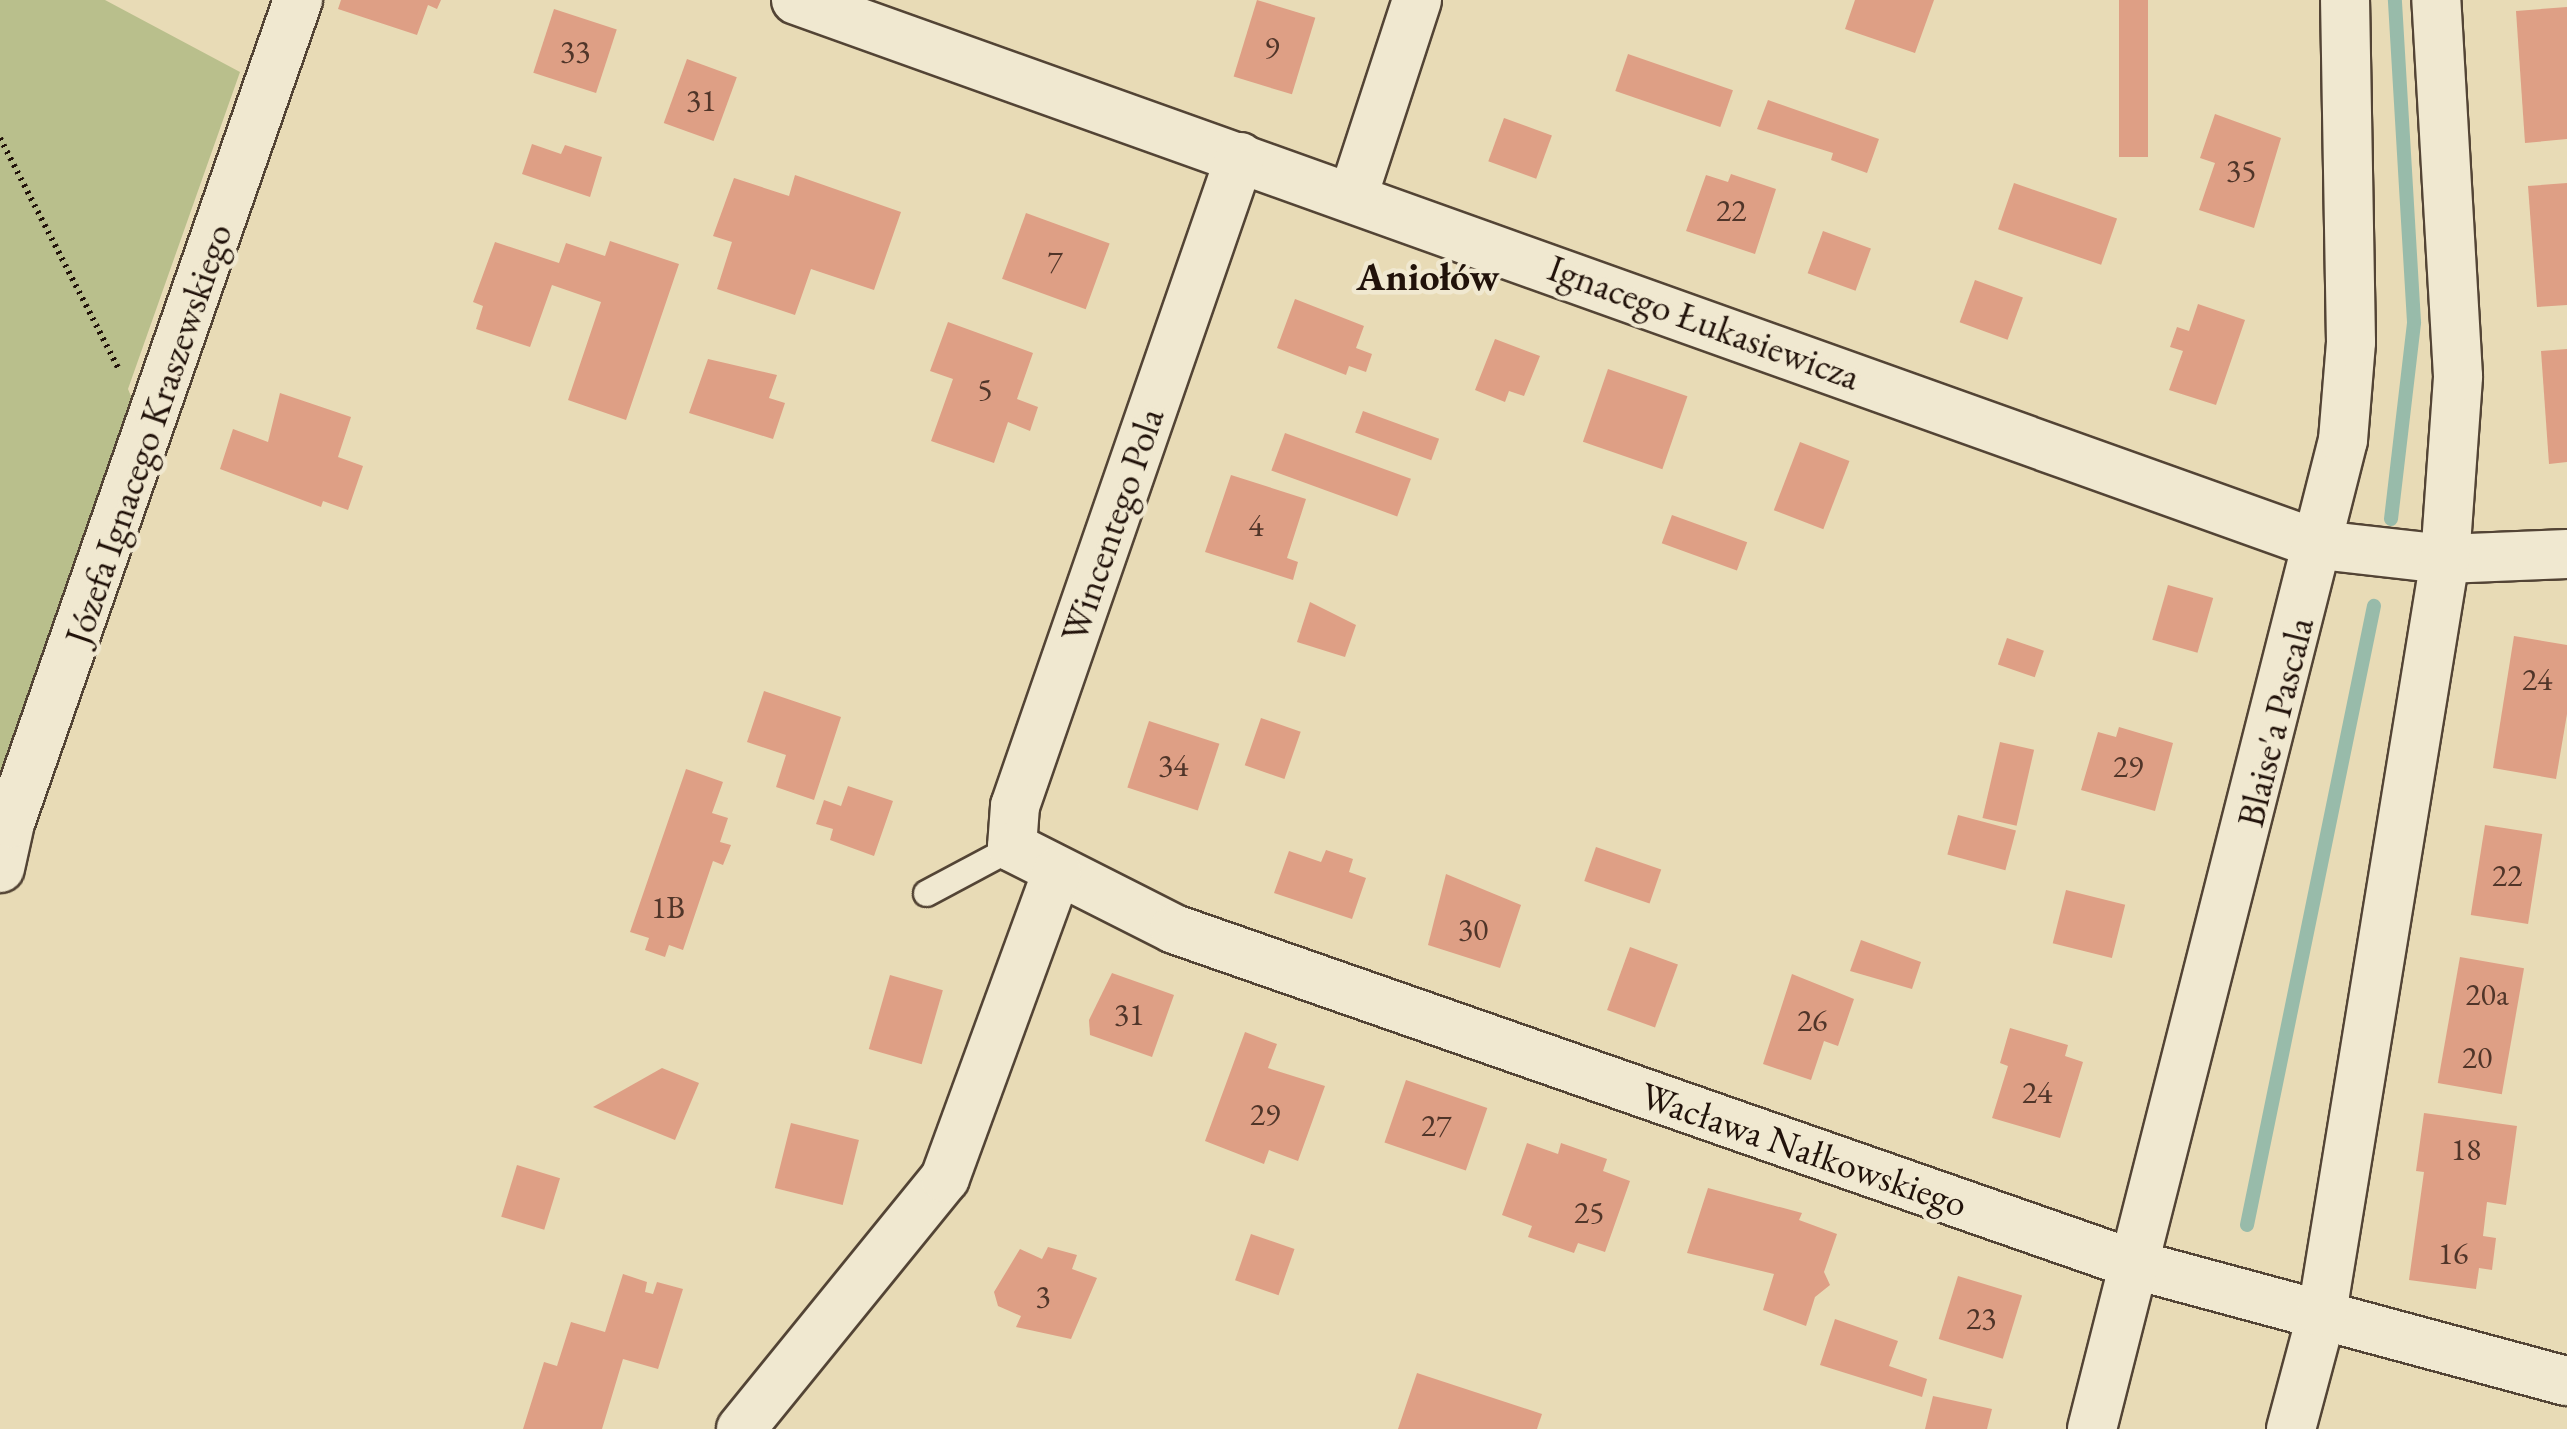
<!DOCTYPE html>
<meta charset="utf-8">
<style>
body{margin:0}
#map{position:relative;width:2567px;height:1429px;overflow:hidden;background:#e8dbb6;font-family:"EB Garamond",serif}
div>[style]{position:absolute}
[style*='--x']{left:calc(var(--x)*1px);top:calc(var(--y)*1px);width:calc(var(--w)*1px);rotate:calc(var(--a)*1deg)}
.green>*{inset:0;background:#b9bf8c}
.stream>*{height:14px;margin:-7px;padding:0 7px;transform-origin:7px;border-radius:7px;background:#98bbaa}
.building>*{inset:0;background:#de9f85;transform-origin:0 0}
.path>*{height:6px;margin-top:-3px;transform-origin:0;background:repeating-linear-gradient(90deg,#21120a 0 2.5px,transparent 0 7.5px)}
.roads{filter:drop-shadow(2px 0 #534435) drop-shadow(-2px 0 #534435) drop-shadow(0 2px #534435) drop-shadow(0 -2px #534435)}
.service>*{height:25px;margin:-12.5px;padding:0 12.5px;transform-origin:12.5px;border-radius:12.5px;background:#f0e8d0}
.minor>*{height:48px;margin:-24px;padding:0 24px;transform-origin:24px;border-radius:24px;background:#f0e8d0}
span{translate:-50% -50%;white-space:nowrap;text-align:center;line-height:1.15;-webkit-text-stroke:9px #f0e8d0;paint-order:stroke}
.number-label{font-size:32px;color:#503529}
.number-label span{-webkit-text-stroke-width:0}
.street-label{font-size:38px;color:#21120a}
.neighbourhood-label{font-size:40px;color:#21120a;font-weight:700}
</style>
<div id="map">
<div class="green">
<i style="clip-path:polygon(0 0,105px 0,240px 72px,128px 389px,149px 440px,0 868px)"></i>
</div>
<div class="stream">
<i style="--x:2391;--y:519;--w:198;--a:-83.3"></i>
<i style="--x:2414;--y:322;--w:323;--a:-93.4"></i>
<i style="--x:2247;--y:1225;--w:632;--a:-78.41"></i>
</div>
<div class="building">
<i style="clip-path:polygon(341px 0,441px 0,437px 9px,428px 5px,417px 35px,338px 9px)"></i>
<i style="left:1257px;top:0;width:61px;height:80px;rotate:17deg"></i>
<i style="clip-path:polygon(1855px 0,1934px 0,1915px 53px,1845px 29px)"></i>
<i style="left:2119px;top:0;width:29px;height:157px"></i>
<i style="clip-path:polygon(2567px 7px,2567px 139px,2525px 143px,2516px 11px)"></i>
<i style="left:554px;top:9px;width:66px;height:67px;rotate:18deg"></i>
<i style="left:1628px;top:54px;width:111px;height:39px;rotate:19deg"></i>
<i style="left:687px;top:59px;width:53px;height:68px;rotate:20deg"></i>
<i style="clip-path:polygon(1768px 100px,1879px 139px,1867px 173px,1831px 160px,1833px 153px,1757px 129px)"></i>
<i style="clip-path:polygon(2215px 114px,2281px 138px,2254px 228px,2199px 210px,2215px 163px,2200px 158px)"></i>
<i style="left:1504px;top:118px;width:51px;height:46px;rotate:20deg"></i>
<i style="clip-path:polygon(532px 144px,561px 154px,565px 145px,602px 157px,590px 197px,522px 174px)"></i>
<i style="clip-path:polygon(1731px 174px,1776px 189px,1755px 254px,1686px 231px,1706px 175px,1728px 182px)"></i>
<i style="clip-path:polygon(795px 175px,901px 212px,874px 290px,811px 269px,795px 315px,717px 289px,732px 242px,713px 236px,734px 178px,789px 196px)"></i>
<i style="left:2014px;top:183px;width:109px;height:49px;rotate:19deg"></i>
<i style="clip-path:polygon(2567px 183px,2567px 305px,2537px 307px,2528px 186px)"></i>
<i style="left:1026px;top:213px;width:89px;height:70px;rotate:20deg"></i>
<i style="left:1823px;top:231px;width:51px;height:45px;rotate:20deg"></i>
<i style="clip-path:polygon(610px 241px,679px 264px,626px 420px,568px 400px,601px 302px,552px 285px,530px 347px,476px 329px,483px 306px,473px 302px,495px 242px,559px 263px,566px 243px,605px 256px)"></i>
<i style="left:1975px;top:280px;width:51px;height:45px;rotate:20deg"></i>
<i style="clip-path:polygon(1295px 299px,1364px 326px,1356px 348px,1372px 354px,1366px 372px,1349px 366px,1346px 375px,1277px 348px)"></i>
<i style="clip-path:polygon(2198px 304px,2245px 320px,2216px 405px,2169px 390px,2183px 351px,2170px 347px,2177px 327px,2189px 331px)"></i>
<i style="clip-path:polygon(948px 322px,1033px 353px,1017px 399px,1038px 407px,1030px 431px,1008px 422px,994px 463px,931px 441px,953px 379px,930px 371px)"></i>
<i style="clip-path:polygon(1495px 339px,1540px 356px,1524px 396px,1509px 391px,1505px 402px,1475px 390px)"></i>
<i style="clip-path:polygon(2567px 349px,2567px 462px,2549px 464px,2541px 351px)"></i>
<i style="clip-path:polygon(708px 359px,777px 375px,769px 398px,785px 403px,773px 439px,689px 413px)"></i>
<i style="left:1608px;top:369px;width:84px;height:77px;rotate:19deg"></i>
<i style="clip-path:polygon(280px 393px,351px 417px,338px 457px,363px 466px,348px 510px,323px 501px,321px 507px,220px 469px,233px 429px,268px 442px)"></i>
<i style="left:1363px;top:411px;width:81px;height:23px;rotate:20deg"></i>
<i style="left:1285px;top:433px;width:134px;height:40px;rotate:20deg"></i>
<i style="left:1800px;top:442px;width:53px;height:73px;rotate:21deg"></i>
<i style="clip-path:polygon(1231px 475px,1306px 499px,1287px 558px,1298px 562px,1293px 580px,1205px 552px)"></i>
<i style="left:1672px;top:515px;width:80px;height:30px;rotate:20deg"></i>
<i style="left:2168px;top:585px;width:47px;height:57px;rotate:16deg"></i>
<i style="clip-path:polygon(1310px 602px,1356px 625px,1345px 657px,1297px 642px)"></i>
<i style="clip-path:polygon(2514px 636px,2567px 645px,2567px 714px,2556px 779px,2493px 768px)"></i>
<i style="left:2007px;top:638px;width:39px;height:28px;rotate:19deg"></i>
<i style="clip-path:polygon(764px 691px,841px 717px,814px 800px,776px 787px,786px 755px,747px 742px)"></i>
<i style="left:1261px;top:718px;width:42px;height:50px;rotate:19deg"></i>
<i style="left:1149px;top:721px;width:74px;height:70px;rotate:18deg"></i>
<i style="clip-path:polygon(2119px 727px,2173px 743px,2155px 811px,2081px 790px,2098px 732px,2116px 737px)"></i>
<i style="left:2000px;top:742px;width:35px;height:78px;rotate:13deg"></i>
<i style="clip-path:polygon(686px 769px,723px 782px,712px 813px,728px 818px,720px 842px,731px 845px,723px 865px,713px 861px,683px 950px,669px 945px,665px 957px,645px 950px,649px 938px,630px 932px)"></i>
<i style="clip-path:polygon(848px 786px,893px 801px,874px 856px,830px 840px,833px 829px,816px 824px,824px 800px,841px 806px)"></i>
<i style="left:1958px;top:815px;width:60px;height:41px;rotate:15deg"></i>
<i style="left:2485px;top:825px;width:58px;height:91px;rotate:9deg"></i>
<i style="left:1596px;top:847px;width:69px;height:36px;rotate:19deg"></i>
<i style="clip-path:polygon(1326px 850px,1353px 859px,1349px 872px,1366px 878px,1352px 919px,1274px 893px,1289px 851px,1321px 862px)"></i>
<i style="clip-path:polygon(1446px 874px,1521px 905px,1500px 968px,1428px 945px)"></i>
<i style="left:2066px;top:890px;width:61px;height:55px;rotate:14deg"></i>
<i style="clip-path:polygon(1861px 940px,1921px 962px,1912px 989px,1850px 971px)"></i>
<i style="left:1630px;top:947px;width:51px;height:67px;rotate:20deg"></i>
<i style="left:2460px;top:957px;width:65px;height:128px;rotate:10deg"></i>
<i style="clip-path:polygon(1112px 973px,1174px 995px,1152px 1057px,1090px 1035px,1089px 1020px)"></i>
<i style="clip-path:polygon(1792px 974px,1854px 999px,1838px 1046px,1824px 1041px,1811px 1080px,1763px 1064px)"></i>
<i style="left:890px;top:975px;width:55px;height:77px;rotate:16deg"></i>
<i style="clip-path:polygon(2010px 1028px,2068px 1045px,2065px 1056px,2083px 1062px,2060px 1138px,1992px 1118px,2008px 1066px,2000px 1063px)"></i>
<i style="clip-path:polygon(1245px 1032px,1277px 1044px,1268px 1068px,1325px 1086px,1298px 1161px,1269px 1150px,1264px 1164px,1205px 1141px)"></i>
<i style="clip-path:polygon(662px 1068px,699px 1083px,675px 1140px,593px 1107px)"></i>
<i style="left:1406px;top:1080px;width:86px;height:66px;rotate:19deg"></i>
<i style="clip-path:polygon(2424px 1113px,2517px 1126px,2506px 1205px,2487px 1202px,2483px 1236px,2496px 1238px,2492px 1270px,2479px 1268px,2476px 1289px,2409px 1280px,2424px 1172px,2416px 1171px)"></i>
<i style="left:791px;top:1123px;width:70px;height:67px;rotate:14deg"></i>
<i style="clip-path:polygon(1527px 1143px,1558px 1154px,1561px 1143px,1607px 1159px,1603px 1171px,1630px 1181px,1605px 1252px,1578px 1243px,1574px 1253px,1528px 1237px,1532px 1226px,1502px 1215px)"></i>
<i style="left:517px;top:1165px;width:45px;height:54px;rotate:17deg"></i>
<i style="clip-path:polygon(1708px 1188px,1802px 1213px,1799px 1220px,1837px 1234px,1824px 1272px,1830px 1285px,1815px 1297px,1806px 1326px,1763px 1310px,1774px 1274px,1687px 1253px)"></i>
<i style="left:1251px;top:1234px;width:46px;height:49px;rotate:19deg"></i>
<i style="clip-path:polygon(1048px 1247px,1077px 1255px,1072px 1269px,1097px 1278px,1071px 1339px,1016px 1327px,1021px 1316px,998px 1306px,994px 1292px,1020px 1249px,1042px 1259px)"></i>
<i style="clip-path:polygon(623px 1274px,647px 1282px,645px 1292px,653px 1294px,657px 1282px,683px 1289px,658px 1369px,623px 1359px,602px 1429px,523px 1429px,544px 1362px,557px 1366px,571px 1322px,605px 1332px)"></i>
<i style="left:1958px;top:1276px;width:67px;height:66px;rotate:17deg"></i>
<i style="clip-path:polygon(1835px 1319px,1898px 1341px,1889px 1366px,1927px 1379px,1922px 1397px,1820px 1365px)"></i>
<i style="clip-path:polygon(1417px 1373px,1542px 1414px,1537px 1429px,1398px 1429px)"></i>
<i style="clip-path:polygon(1933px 1396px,1992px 1409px,1987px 1429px,1925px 1429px)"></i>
</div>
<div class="path">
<i style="--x:0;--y:138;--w:261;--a:62.8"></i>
</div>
<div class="roads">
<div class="service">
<i style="--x:926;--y:893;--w:98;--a:-28.1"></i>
</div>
<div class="minor">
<i style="--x:796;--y:0;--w:1619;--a:19.68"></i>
<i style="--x:2320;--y:545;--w:126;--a:6.4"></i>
<i style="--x:2445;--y:559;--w:122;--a:-2.3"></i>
<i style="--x:1240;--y:157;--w:687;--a:109.12"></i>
<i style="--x:1015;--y:806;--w:41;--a:94.2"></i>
<i style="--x:1012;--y:847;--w:182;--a:26.8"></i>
<i style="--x:1174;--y:929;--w:1019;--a:19.25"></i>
<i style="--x:2136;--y:1265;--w:446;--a:15.1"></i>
<i style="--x:1353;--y:196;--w:206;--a:-71.9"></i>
<i style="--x:0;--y:868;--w:46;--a:-77.5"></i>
<i style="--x:10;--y:823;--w:872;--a:-70.71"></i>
<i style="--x:741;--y:1429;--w:323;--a:-50.9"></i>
<i style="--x:945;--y:1178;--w:326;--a:-69.9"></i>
<i style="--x:2092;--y:1429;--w:1020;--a:-75.76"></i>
<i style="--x:2343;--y:440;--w:98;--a:-85.3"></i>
<i style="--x:2351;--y:342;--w:342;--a:-91"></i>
<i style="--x:2291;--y:1429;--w:120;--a:-75"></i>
<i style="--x:2322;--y:1313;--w:764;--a:-80.73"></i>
<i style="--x:2445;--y:559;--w:183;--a:-85.9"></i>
<i style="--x:2458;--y:376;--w:377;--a:-93.3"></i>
</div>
</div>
<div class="number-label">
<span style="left:1272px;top:47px">9</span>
<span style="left:575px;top:51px">33</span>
<span style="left:701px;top:100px">31</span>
<span style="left:2241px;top:170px">35</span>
<span style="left:1731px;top:210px">22</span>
<span style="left:1055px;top:261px">7</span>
<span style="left:985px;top:389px">5</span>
<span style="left:1256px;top:525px">4</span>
<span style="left:2537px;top:679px">24</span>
<span style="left:1173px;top:765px">34</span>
<span style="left:2128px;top:766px">29</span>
<span style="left:2507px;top:875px">22</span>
<span style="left:668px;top:907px">1B</span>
<span style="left:1473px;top:929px">30</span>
<span style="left:2487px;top:994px">20a</span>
<span style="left:1129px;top:1014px">31</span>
<span style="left:1812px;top:1020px">26</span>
<span style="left:2477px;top:1057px">20</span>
<span style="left:2037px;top:1092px">24</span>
<span style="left:1265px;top:1114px">29</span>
<span style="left:1436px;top:1125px">27</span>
<span style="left:2466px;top:1149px">18</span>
<span style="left:1589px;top:1212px">25</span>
<span style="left:2453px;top:1253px">16</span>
<span style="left:1043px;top:1296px">3</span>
<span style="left:1981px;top:1318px">23</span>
</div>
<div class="street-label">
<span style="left:1704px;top:322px;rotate:20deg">Ignacego Łukasiewicza</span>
<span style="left:148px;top:434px;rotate:-71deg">Józefa Ignacego Kraszewskiego</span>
<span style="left:1112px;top:525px;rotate:-71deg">Wincentego Pola</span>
<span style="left:2275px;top:722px;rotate:-76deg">Blaise'a Pascala</span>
<span style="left:1804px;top:1149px;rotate:19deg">Wacława Nałkowskiego</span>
</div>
<div class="neighbourhood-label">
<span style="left:1428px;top:276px">Aniołów</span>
</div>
</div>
